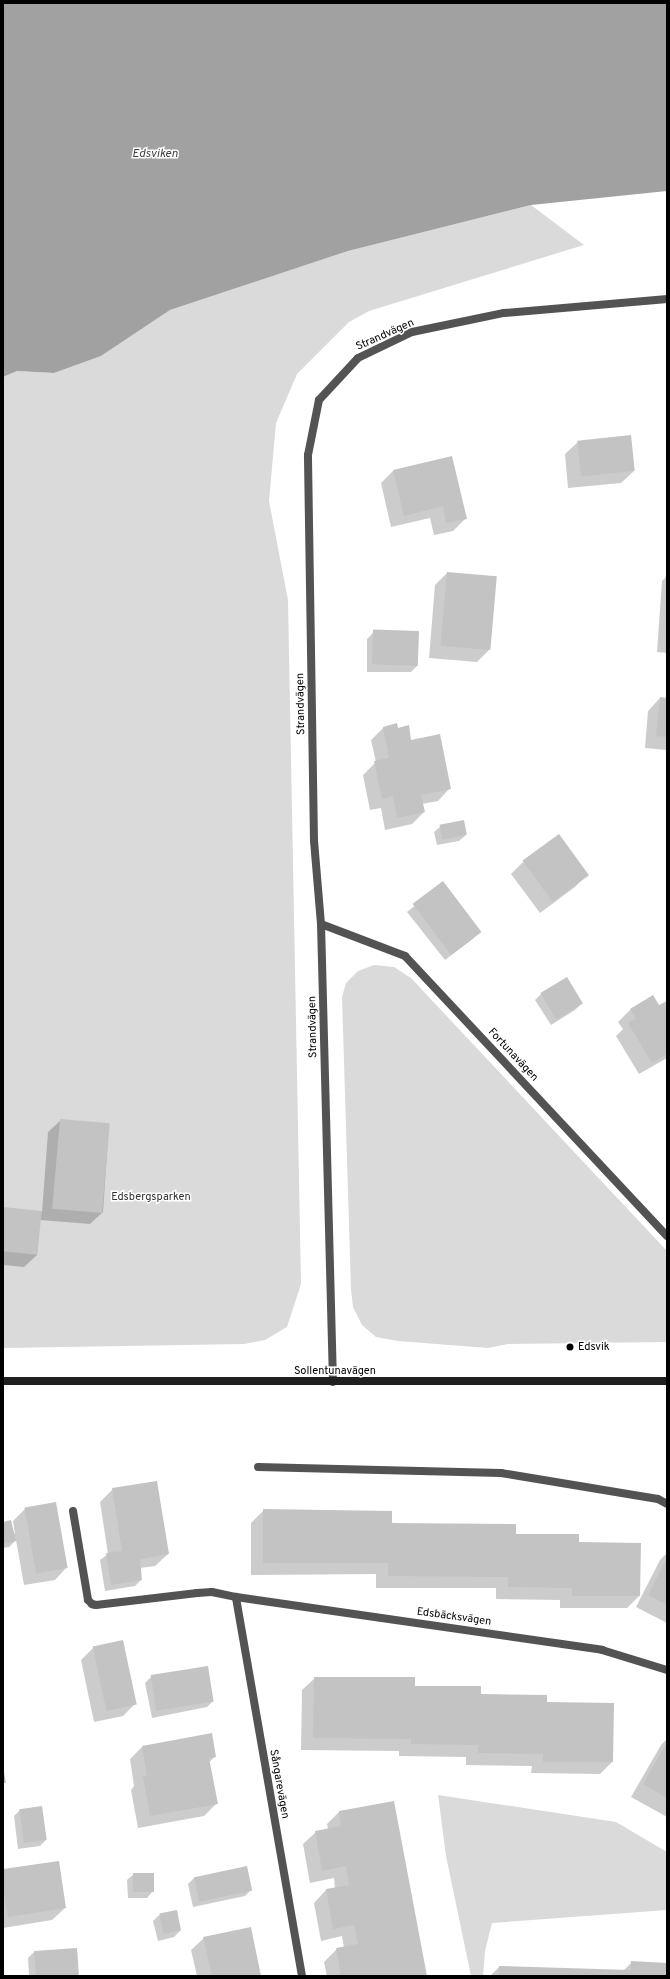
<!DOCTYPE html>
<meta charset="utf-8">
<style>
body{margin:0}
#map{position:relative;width:670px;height:1979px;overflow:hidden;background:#fff;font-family:Overpass,sans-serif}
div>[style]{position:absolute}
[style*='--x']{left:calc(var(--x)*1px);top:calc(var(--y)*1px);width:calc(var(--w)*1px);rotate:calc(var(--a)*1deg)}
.green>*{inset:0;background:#dadada}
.water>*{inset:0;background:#a1a1a1}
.shadow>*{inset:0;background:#0003}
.building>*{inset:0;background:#c3c3c3;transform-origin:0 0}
.lane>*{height:8px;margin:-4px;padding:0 4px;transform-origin:4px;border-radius:4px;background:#535353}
.street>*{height:8px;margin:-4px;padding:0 4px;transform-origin:4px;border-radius:4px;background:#535353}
.secondary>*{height:8px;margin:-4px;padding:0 4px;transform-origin:4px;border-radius:4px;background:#202020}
.dots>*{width:11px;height:11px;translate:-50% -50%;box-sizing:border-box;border:2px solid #fff;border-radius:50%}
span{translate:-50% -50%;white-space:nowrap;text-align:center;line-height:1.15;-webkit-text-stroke:3px #fff;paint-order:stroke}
.street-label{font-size:11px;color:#000}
.park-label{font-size:11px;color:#313131}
.poi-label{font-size:11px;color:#000}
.left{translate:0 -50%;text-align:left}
.water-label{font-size:12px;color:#424242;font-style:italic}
.frame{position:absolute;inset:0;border:4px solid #000;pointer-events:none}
</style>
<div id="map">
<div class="green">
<i style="clip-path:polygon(531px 205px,584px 245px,369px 311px,349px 322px,297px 374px,276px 423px,269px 501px,288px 600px,301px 1284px,287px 1327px,265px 1340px,244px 1344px,3px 1348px,3px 377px,17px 371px,54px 373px,101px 356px,170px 310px,348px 251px)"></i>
<i style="clip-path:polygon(374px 965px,394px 967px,411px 978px,667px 1251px,667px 1342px,508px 1344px,488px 1348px,398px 1341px,376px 1337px,362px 1325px,353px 1307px,351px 1290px,342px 997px,346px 983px,358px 971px)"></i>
<i style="clip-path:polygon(438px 1795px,616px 1822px,667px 1852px,667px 1910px,492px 1923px,485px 1951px,483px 1976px,471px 1976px,446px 1856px)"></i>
</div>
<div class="water">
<i style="clip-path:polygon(3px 3px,667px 3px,667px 191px,531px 205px,348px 251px,170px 310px,101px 356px,54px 373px,17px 371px,3px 377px)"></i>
</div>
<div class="shadow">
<i style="clip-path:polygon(578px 442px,634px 471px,621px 483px,568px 488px,565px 454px)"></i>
<i style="clip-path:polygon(451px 457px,466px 518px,453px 531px,434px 535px,430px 518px,391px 527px,381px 483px,393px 471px)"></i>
<i style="clip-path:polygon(447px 573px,489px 650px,477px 662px,429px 658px,435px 585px)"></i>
<i style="clip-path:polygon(667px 576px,667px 653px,657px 652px,662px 581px)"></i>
<i style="clip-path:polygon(373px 633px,417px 666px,411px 672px,367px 672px,367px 639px)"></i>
<i style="clip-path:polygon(660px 698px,667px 699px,667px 750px,645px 748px,648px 711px)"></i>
<i style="clip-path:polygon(383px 728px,397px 729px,411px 741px,450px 788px,438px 801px,422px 804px,424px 812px,412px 824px,385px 830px,381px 808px,370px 810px,363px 775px,376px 762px,371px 740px)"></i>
<i style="clip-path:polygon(441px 826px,466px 835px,459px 841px,437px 845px,434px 832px)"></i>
<i style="clip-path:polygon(558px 836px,587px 875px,575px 887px,540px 913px,511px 874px,523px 862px)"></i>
<i style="clip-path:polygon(443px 883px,474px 938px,445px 960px,407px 912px)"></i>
<i style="clip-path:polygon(542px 993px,581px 1004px,575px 1010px,551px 1025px,535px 1000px)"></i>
<i style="clip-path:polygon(667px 1002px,667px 1058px,639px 1074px,616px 1036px,623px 1029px,618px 1022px,631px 1009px,659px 1007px)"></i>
<i style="clip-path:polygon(61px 1120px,109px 1124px,103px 1212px,90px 1224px,40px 1220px,37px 1255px,24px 1267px,3px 1265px,3px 1208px,42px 1212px,48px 1132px)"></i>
<i style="clip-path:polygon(113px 1489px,168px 1554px,155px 1566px,140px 1568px,141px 1580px,135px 1586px,105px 1591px,100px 1560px,108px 1554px,100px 1502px)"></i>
<i style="clip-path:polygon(25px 1509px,67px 1567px,55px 1580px,24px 1585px,16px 1540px,9px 1547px,3px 1548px,3px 1523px,15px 1534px,13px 1521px)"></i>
<i style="clip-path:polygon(264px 1510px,515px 1535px,578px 1543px,640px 1544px,639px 1596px,627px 1608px,560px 1608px,560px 1600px,496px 1599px,496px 1588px,376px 1588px,376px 1574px,251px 1575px,251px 1523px)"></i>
<i style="clip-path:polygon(667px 1553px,667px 1623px,636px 1607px,660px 1560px)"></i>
<i style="clip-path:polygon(93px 1648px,136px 1703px,123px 1716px,94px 1722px,81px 1660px)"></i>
<i style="clip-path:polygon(207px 1667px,213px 1701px,207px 1707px,152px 1718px,145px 1683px,151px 1677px)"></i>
<i style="clip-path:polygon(315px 1678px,414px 1687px,480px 1695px,612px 1762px,600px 1774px,531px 1773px,532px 1766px,466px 1765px,466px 1757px,399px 1756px,399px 1751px,301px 1750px,302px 1690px)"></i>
<i style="clip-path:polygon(211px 1735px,215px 1757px,209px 1762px,216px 1804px,204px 1816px,138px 1828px,131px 1790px,134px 1786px,130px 1759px,142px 1747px)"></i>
<i style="clip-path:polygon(667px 1739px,667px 1817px,631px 1797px,661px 1745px)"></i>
<i style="clip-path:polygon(393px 1802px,426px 1976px,327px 1976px,324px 1962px,337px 1949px,344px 1948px,342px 1936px,321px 1941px,314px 1903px,326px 1890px,335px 1889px,334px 1878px,310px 1883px,303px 1844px,316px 1832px,328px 1829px,327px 1824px,339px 1812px)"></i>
<i style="clip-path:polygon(20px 1810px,46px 1840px,40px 1846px,18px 1849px,14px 1816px)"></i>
<i style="clip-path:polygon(3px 1870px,65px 1908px,52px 1920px,3px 1928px)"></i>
<i style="clip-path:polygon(134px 1874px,153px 1891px,147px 1898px,128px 1898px,127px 1880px)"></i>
<i style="clip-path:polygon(195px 1877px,251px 1890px,245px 1896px,193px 1907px,188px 1884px)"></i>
<i style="clip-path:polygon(159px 1915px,180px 1931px,174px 1937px,158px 1941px,153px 1921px)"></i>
<i style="clip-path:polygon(204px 1938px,260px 1976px,197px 1976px,191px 1950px)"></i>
<i style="clip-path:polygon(34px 1952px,78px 1976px,29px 1976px,28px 1958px)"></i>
<i style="clip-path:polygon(632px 1962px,667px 1964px,667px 1976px,490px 1976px,499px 1967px,623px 1971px)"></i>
</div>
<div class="building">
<i style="left:631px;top:435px;width:36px;height:54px;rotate:84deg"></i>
<i style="clip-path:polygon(452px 456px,467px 519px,446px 523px,443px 506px,404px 516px,393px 470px)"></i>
<i style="left:447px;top:572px;width:50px;height:74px;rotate:5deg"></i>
<i style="left:419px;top:631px;width:35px;height:46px;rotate:92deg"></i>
<i style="clip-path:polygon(660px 697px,667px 698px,667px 737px,656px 736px)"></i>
<i style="clip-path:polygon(397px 723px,398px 728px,409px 725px,411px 740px,440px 734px,451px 789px,421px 795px,425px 812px,397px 818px,393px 796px,382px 799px,374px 761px,389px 758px,383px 727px)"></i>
<i style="left:464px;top:820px;width:15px;height:25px;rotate:79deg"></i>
<i style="left:559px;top:834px;width:51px;height:45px;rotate:54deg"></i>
<i style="left:443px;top:881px;width:64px;height:38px;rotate:53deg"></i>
<i style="left:567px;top:977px;width:31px;height:31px;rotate:59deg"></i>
<i style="clip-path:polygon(653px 995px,659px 1005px,667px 1001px,667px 1054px,652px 1063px,628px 1023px,636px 1018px,630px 1009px)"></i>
<i style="left:60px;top:1119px;width:50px;height:90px;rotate:5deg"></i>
<i style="left:3px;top:1207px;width:39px;height:44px;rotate:6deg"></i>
<i style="clip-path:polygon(157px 1481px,169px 1554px,140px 1559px,142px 1580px,111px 1585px,106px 1553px,122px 1551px,112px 1488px)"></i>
<i style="left:56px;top:1502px;width:67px;height:32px;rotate:80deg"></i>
<i style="clip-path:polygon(263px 1509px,392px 1511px,392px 1523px,516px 1524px,516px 1534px,579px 1534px,579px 1542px,641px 1543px,640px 1596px,572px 1596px,572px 1588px,508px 1587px,508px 1577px,388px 1576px,388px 1563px,263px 1563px)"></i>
<i style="clip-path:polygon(11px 1520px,16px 1541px,3px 1544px,3px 1522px)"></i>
<i style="clip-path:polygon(667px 1557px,667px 1605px,648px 1595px)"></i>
<i style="left:123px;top:1640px;width:66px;height:31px;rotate:78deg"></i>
<i style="left:208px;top:1666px;width:36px;height:58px;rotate:81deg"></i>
<i style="clip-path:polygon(314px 1677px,415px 1677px,415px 1686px,481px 1686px,481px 1694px,547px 1695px,547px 1702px,614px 1703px,613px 1762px,543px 1762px,543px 1754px,478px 1753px,478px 1745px,411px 1744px,411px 1739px,313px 1738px)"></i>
<i style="clip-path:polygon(212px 1733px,216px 1757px,209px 1758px,218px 1804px,150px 1816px,143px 1776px,147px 1776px,142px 1746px)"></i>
<i style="clip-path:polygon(667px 1742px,667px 1798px,643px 1784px)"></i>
<i style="clip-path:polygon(3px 1767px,6px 1783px,3px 1783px)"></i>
<i style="clip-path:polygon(394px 1801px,427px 1976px,341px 1976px,336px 1948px,358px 1944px,354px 1925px,333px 1929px,326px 1889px,349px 1885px,346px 1866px,322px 1871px,315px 1831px,341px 1826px,339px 1811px)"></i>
<i style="left:42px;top:1806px;width:34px;height:23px;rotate:82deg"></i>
<i style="clip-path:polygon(59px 1861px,66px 1908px,8px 1917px,3px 1887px,3px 1869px)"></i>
<i style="left:247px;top:1866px;width:25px;height:54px;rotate:78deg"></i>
<i style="left:133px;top:1873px;width:21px;height:19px"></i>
<i style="left:177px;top:1910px;width:21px;height:18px;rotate:79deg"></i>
<i style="clip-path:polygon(251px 1927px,261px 1976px,212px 1976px,203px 1937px)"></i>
<i style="left:77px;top:1948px;width:28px;height:43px;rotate:86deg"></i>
<i style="clip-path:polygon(631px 1961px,667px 1963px,667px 1976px,499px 1976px,499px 1966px,631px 1970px)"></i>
</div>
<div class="lane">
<i style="--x:73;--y:1511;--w:90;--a:80.4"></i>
<i style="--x:88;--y:1600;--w:6;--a:45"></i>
<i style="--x:92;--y:1604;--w:4;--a:14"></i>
<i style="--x:96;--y:1605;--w:102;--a:-6.8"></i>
<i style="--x:197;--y:1593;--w:15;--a:-4"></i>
<i style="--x:212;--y:1592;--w:25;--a:12"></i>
</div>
<div class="street">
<i style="--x:321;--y:924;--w:90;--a:20.9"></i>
<i style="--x:405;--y:956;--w:383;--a:46.9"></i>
<i style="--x:333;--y:1382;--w:458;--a:-91.5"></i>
<i style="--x:321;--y:924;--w:83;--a:-94.8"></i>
<i style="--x:314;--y:841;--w:386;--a:-90.9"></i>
<i style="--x:308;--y:455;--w:56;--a:-78.7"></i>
<i style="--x:319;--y:400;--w:57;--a:-47.1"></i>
<i style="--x:358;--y:358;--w:60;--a:-25.7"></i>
<i style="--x:412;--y:332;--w:94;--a:-11.7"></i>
<i style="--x:504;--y:313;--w:164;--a:-4.9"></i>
<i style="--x:258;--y:1467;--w:243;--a:1.4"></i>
<i style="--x:501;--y:1473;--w:159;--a:9.4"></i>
<i style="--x:658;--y:1499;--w:10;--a:29"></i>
<i style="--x:302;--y:1976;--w:385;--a:-99.9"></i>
<i style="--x:236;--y:1597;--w:370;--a:8.2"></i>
<i style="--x:602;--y:1650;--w:68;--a:17.1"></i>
</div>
<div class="secondary">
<i style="--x:3;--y:1381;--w:664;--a:0"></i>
</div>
<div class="dots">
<i style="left:570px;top:1347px;background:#000"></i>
</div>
<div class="street-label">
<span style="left:385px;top:335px;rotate:-24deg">Strandvägen</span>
<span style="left:301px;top:704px;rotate:-91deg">Strandvägen</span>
<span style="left:313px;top:1027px;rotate:-91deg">Strandvägen</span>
<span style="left:513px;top:1055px;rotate:47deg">Fortunavägen</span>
<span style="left:335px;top:1371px">Sollentunavägen</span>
<span style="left:454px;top:1617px;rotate:8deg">Edsbäcksvägen</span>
<span style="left:279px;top:1784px;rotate:80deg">Sångarevägen</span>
</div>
<div class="park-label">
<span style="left:151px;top:1197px">Edsbergsparken</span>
</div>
<div class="poi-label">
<span class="left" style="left:578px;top:1347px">Edsvik</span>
</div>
<div class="water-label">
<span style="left:155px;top:155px">Edsviken</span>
</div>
<div class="frame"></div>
</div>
